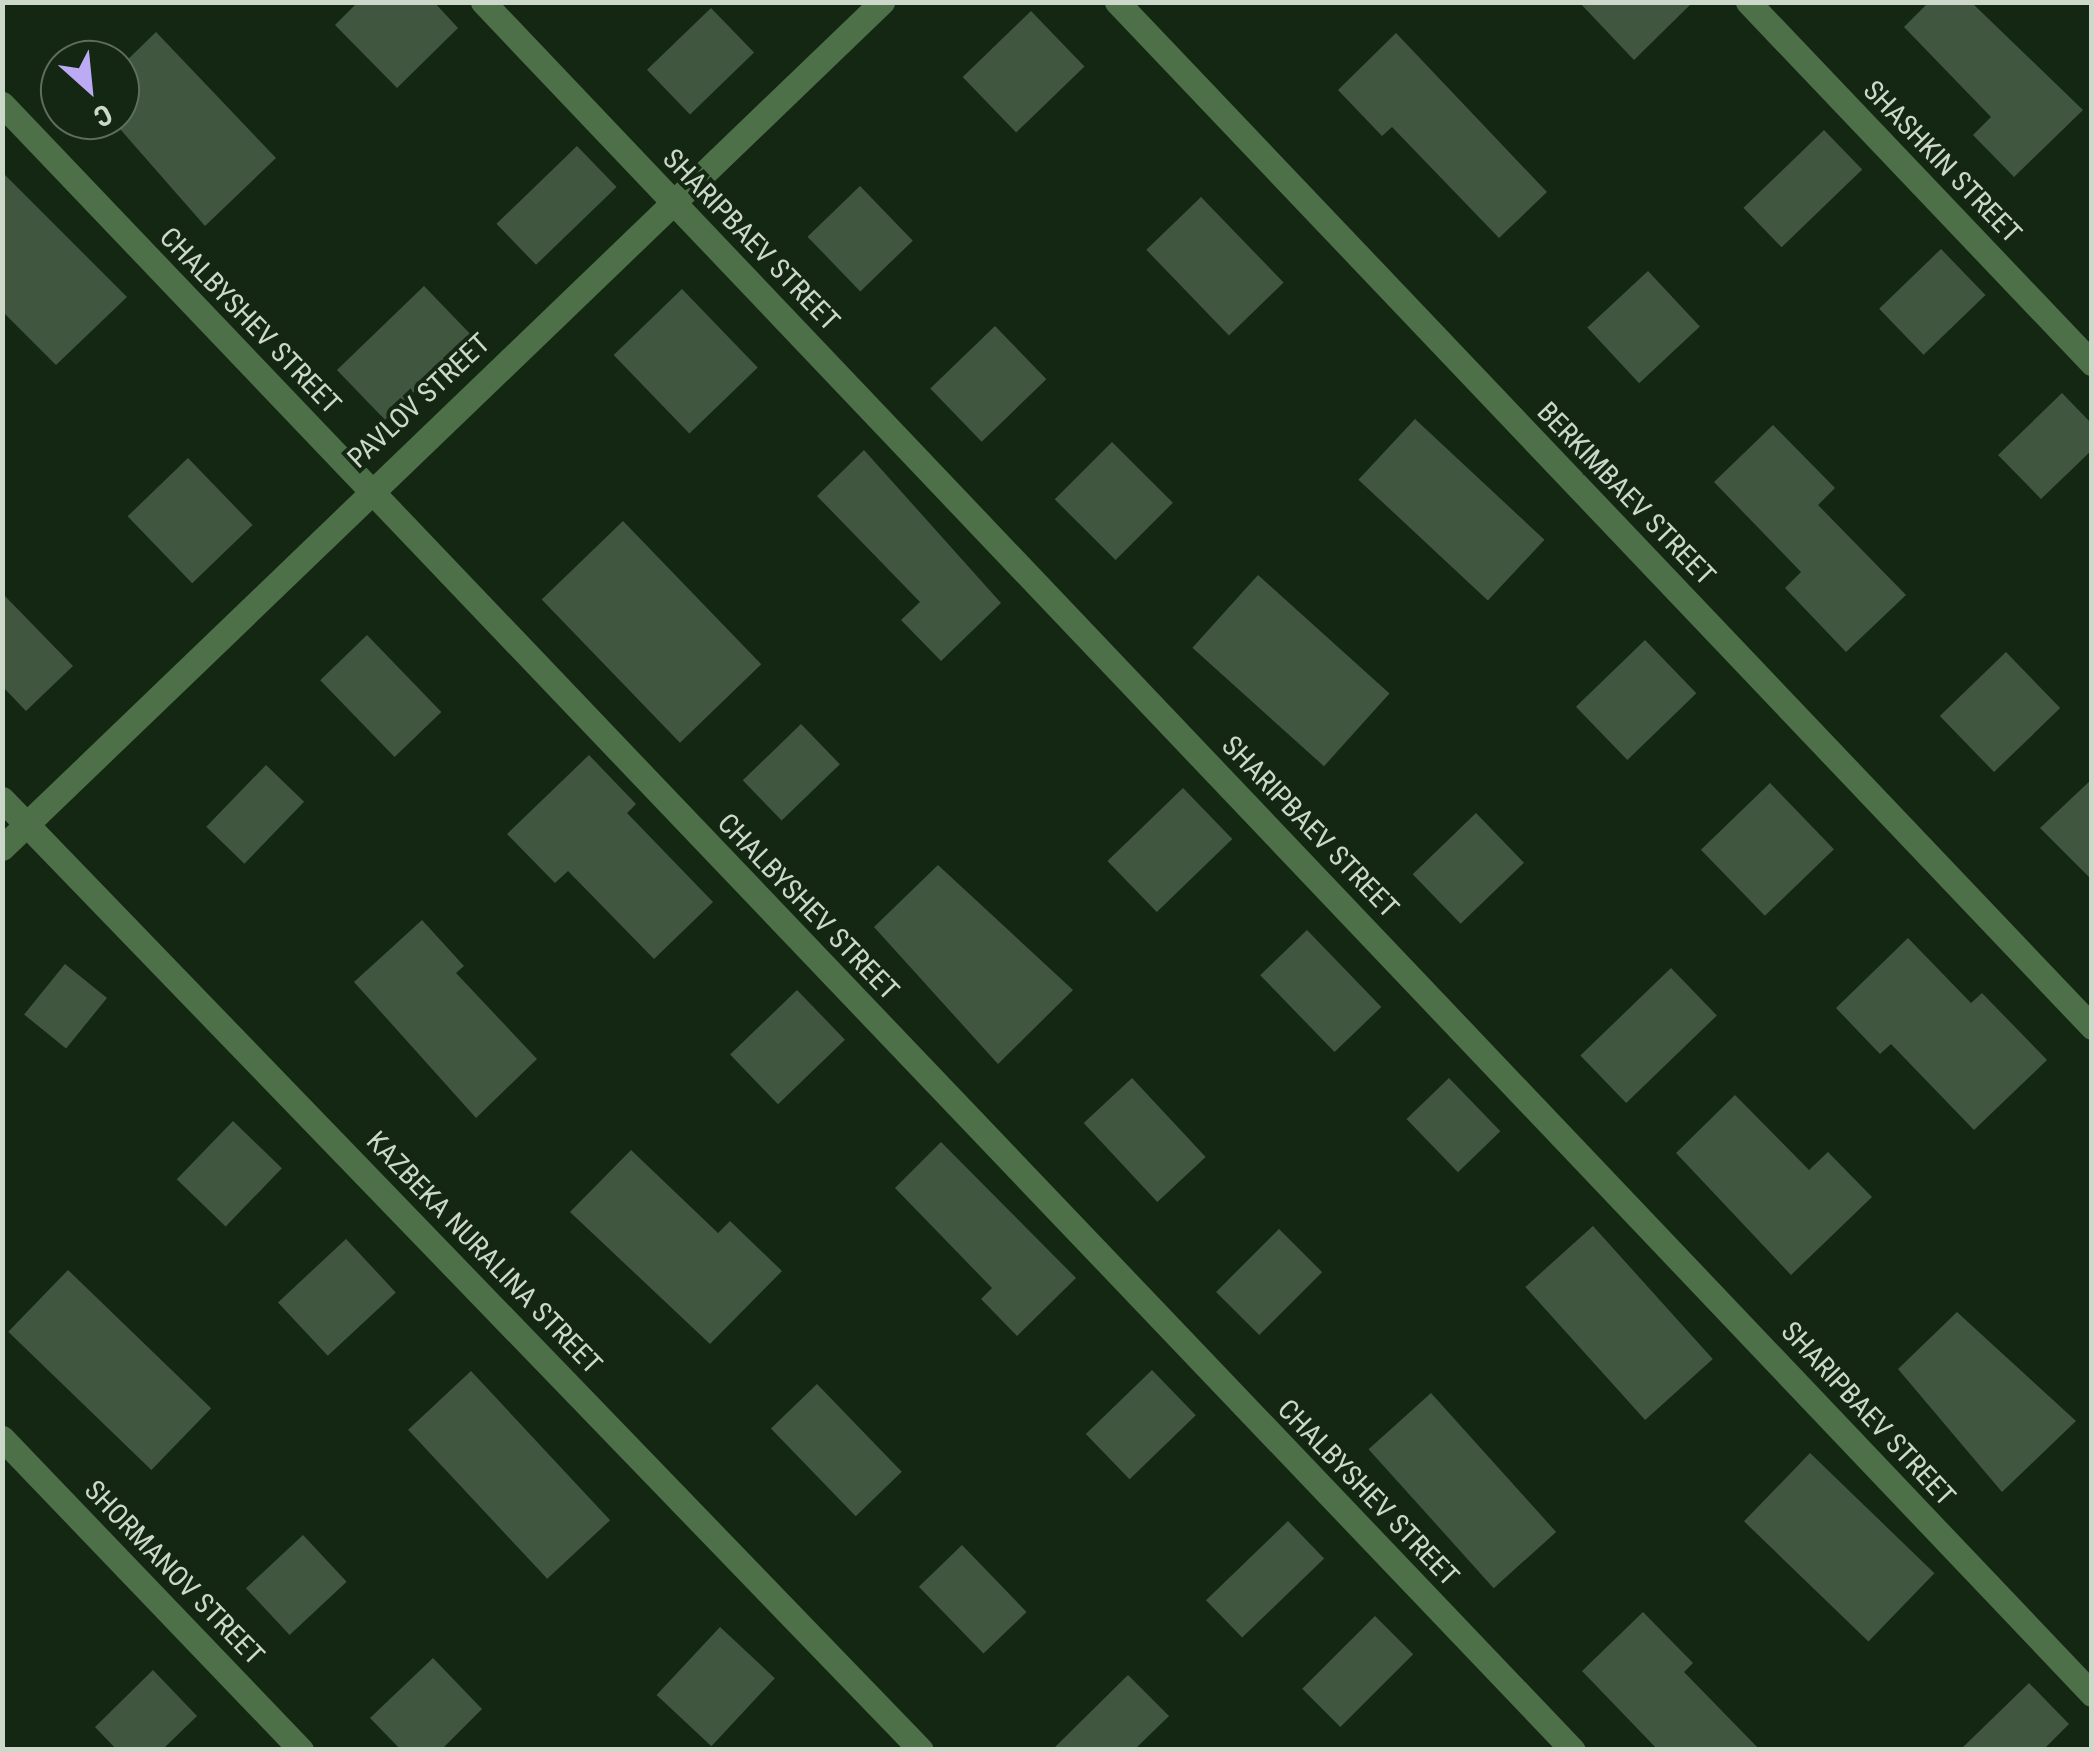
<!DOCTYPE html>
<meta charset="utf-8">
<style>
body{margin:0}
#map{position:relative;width:2094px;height:1752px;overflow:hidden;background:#142712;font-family:"Roboto Condensed",sans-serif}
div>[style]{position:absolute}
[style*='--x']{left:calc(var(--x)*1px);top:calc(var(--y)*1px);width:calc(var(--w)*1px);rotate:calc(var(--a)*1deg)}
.building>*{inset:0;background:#41563f;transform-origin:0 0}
.minor>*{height:25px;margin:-12.5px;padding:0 12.5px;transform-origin:12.5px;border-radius:12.5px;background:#4d7049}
span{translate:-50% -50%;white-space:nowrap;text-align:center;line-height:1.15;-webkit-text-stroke:8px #142712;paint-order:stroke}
.street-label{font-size:28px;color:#ccd8ca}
.frame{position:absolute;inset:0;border:5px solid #ccd8ca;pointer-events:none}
.north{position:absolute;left:40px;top:40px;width:100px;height:100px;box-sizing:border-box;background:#142712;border:2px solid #5e6e5c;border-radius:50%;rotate:153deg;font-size:28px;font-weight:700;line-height:40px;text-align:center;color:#ccd8ca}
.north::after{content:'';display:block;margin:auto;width:35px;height:45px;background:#bcaaf5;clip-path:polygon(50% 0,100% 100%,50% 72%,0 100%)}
</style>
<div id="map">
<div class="building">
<i style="clip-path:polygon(358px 2px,434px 2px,458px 28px,397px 88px,335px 25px)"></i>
<i style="clip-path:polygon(1579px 2px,1693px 2px,1634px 60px)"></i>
<i style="clip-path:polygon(1929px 2px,1971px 2px,2083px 110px,2014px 177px,1973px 135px,1991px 117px,1904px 27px)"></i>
<i style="left:711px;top:8px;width:62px;height:89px;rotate:46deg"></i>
<i style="left:1031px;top:11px;width:77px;height:95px;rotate:46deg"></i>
<i style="clip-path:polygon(156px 32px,276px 158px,205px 226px,120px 129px,120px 67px)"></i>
<i style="clip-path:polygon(1396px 33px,1547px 192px,1499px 238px,1392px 127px,1382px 136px,1338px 90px)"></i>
<i style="left:1824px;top:130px;width:55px;height:112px;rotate:46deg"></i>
<i style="left:577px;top:146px;width:57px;height:112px;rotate:46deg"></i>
<i style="clip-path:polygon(2px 172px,127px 297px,56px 365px,2px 311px)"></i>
<i style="left:860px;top:186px;width:76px;height:73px;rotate:46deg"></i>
<i style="left:1201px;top:197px;width:119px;height:76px;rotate:46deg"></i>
<i style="left:1941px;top:249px;width:64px;height:86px;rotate:46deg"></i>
<i style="left:1648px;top:271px;width:76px;height:83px;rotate:47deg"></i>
<i style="left:424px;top:286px;width:69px;height:121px;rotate:46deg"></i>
<i style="left:682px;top:289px;width:109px;height:95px;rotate:46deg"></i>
<i style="left:995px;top:326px;width:74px;height:90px;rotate:46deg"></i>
<i style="clip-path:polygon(2062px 393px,2092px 424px,2092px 450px,2041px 499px,1998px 455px)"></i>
<i style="left:1415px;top:419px;width:177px;height:83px;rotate:43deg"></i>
<i style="clip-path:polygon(1773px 425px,1835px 488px,1818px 505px,1906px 595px,1846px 652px,1785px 588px,1801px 572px,1714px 482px)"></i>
<i style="left:1112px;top:442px;width:86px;height:81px;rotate:45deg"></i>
<i style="clip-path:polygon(864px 450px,1001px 603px,941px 661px,901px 620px,920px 602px,817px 496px)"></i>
<i style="left:188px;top:458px;width:93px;height:84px;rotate:46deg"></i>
<i style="left:623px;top:521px;width:199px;height:113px;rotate:46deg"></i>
<i style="left:1258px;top:575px;width:177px;height:98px;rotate:42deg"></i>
<i style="clip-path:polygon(2px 593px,73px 666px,26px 711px,2px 686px)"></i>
<i style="left:367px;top:635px;width:107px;height:65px;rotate:46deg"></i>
<i style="left:1645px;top:640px;width:74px;height:96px;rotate:46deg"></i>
<i style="left:2006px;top:652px;width:78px;height:92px;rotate:46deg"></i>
<i style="left:801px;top:724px;width:56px;height:81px;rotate:46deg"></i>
<i style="clip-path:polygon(589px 755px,636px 804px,627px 813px,713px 902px,654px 959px,568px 871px,555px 883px,507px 834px)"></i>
<i style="left:266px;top:765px;width:53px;height:86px;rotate:44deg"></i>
<i style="clip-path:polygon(2092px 779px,2092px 880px,2040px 828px)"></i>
<i style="left:1770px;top:783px;width:92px;height:96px;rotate:46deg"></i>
<i style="left:1183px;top:788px;width:71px;height:105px;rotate:46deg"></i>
<i style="left:1476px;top:813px;width:69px;height:88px;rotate:46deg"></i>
<i style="clip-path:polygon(938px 865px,1073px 990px,998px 1064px,874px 927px)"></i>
<i style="clip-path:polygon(422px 920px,464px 966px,456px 973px,537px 1059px,476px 1118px,354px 982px)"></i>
<i style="left:1307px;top:930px;width:107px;height:65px;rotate:46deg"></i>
<i style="clip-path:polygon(1908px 938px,1971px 1003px,1982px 993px,2047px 1060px,1974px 1130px,1891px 1044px,1880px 1054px,1836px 1008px)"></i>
<i style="left:65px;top:964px;width:54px;height:65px;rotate:39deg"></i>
<i style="left:1671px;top:968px;width:66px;height:126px;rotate:46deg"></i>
<i style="left:797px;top:990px;width:69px;height:93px;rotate:46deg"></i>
<i style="left:1132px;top:1078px;width:108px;height:66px;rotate:47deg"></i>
<i style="left:1449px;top:1078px;width:74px;height:59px;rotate:46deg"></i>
<i style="clip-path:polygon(1735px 1095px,1809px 1170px,1828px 1152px,1872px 1197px,1791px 1275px,1676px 1153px)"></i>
<i style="left:233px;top:1121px;width:68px;height:81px;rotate:44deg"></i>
<i style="clip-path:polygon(941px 1142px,1076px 1278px,1017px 1336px,981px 1299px,992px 1288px,895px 1188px)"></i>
<i style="clip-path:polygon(631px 1150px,718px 1233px,730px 1221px,782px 1271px,710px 1344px,570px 1212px)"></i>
<i style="left:1593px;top:1226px;width:179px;height:91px;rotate:48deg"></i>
<i style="left:1279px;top:1229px;width:61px;height:89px;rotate:45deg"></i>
<i style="left:346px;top:1239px;width:73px;height:93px;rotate:47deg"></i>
<i style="left:68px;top:1270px;width:199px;height:86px;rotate:44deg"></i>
<i style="clip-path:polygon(1957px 1312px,2076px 1421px,2002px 1492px,1898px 1369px)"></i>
<i style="left:1152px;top:1370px;width:63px;height:92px;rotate:46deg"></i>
<i style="left:471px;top:1371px;width:204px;height:86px;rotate:47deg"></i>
<i style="left:817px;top:1384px;width:122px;height:64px;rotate:46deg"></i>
<i style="left:1431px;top:1393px;width:187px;height:84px;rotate:48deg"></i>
<i style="left:1810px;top:1453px;width:173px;height:95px;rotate:44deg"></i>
<i style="left:1288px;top:1521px;width:52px;height:114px;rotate:46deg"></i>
<i style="left:303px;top:1535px;width:64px;height:78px;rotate:47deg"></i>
<i style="left:962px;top:1545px;width:93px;height:60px;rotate:46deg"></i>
<i style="clip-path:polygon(1643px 1612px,1693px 1663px,1684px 1672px,1760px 1750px,1658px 1750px,1582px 1671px)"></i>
<i style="left:1375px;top:1616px;width:54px;height:103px;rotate:45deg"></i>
<i style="left:720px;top:1627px;width:75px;height:93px;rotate:43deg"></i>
<i style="clip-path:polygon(433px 1658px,482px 1709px,441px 1750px,401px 1750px,370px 1718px)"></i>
<i style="clip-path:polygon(153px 1670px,197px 1716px,162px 1750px,117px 1750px,95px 1727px)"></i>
<i style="clip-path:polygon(1128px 1675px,1169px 1716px,1134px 1750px,1052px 1750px)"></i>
<i style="clip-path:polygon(2029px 1683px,2069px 1724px,2043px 1750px,1960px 1750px)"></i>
</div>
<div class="minor">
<i style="--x:483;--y:2;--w:2335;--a:46.44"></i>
<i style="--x:1117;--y:2;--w:1415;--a:46.43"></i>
<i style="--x:1748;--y:2;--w:499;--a:46.4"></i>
<i style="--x:2;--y:104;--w:2275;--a:46.34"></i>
<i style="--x:2;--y:799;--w:1322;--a:45.98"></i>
<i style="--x:2;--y:848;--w:1221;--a:-43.87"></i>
<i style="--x:2;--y:1438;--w:432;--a:46.2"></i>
</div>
<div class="street-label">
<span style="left:1942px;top:162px;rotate:46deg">SHASHKIN STREET</span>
<span style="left:751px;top:240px;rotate:46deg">SHARIPBAEV STREET</span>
<span style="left:250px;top:321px;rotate:46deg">CHALBYSHEV STREET</span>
<span style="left:419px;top:401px;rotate:-43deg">PAVLOV STREET</span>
<span style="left:1626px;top:494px;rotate:46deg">BERKIMBAEV STREET</span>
<span style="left:1310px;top:827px;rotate:46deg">SHARIPBAEV STREET</span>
<span style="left:808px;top:907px;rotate:46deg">CHALBYSHEV STREET</span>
<span style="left:484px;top:1253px;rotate:46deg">KAZBEKA NURALINA STREET</span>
<span style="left:1868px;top:1414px;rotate:47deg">SHARIPBAEV STREET</span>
<span style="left:1368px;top:1493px;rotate:46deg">CHALBYSHEV STREET</span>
<span style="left:174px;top:1573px;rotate:46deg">SHORMANOV STREET</span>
</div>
<div class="frame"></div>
<div class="north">С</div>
</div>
